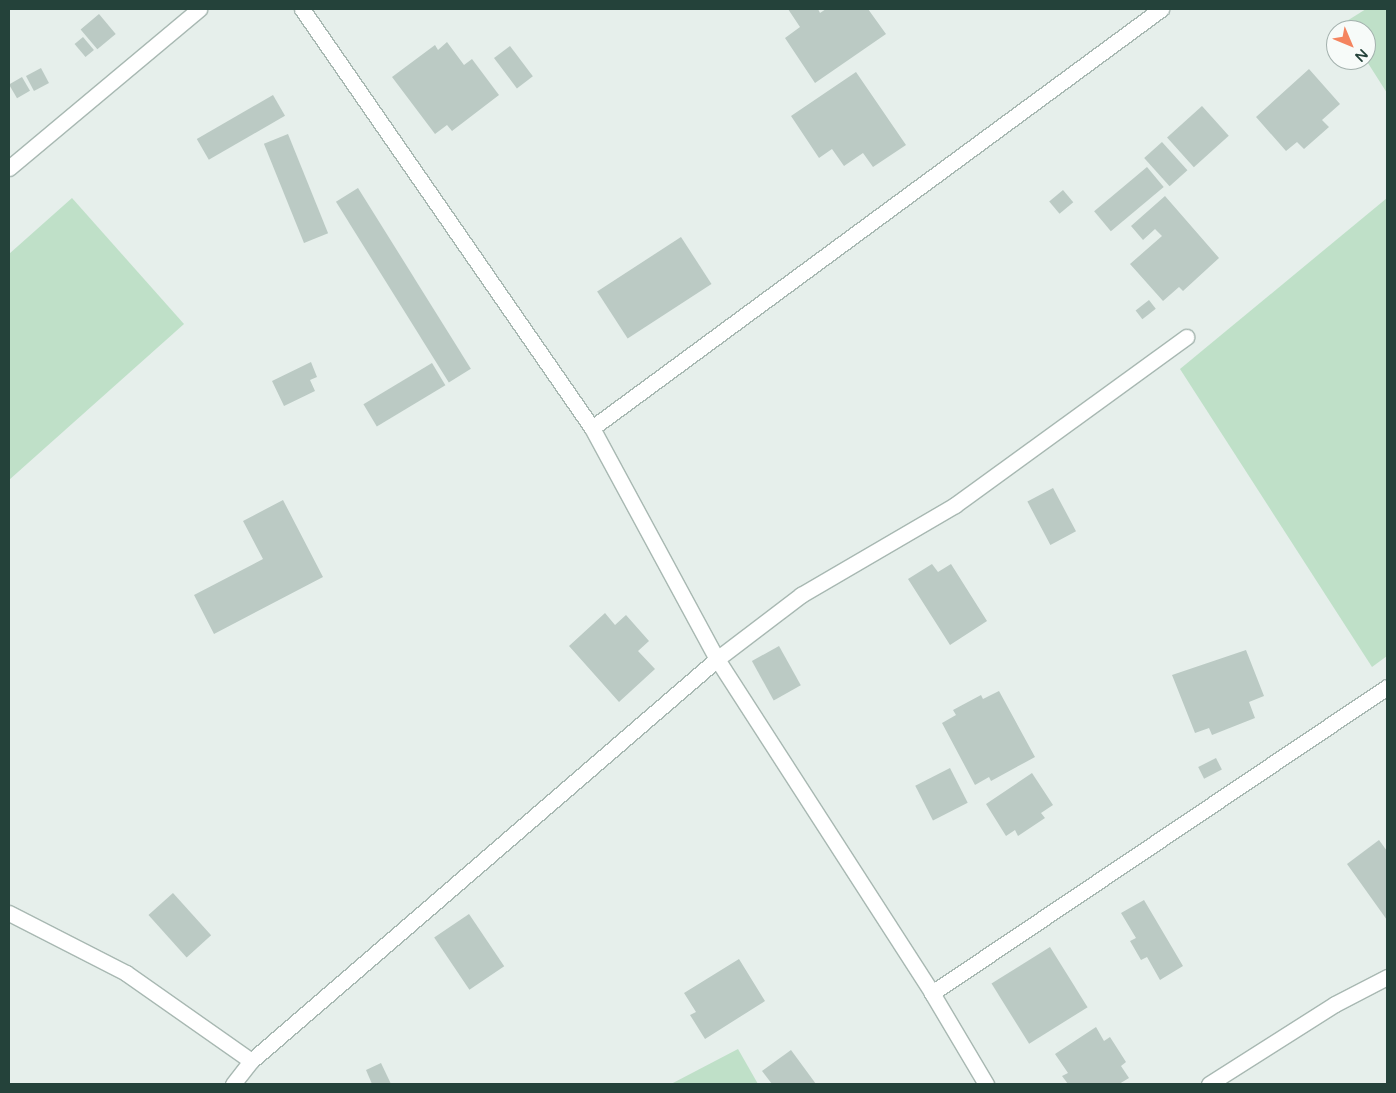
<!DOCTYPE html>
<style>
body{margin:0}
#map{position:relative;width:1396px;height:1093px;overflow:hidden;background:#e6efeb;font-family:"Varela Round",sans-serif}
div>[style]{position:absolute}
[style*='--x']{left:calc(var(--x)*1px);top:calc(var(--y)*1px);width:calc(var(--w)*1px);rotate:calc(var(--a)*1deg)}
.green>*{inset:0;background:#bfe0c8}
.building>*{inset:0;background:#bbcac4;transform-origin:0 0}
.roads{filter:drop-shadow(1px 0 #a8b8b2) drop-shadow(-1px 0 #a8b8b2) drop-shadow(0 1px #a8b8b2) drop-shadow(0 -1px #a8b8b2)}
.street>*{height:15px;margin:-7.5px;padding:0 7.5px;transform-origin:7.5px;border-radius:7.5px;background:#fff}
.secondary>*{height:15px;margin:-7.5px;padding:0 7.5px;transform-origin:7.5px;border-radius:7.5px;background:#fff}
span{translate:-50% -50%;white-space:nowrap;text-align:center;line-height:1.15;-webkit-text-stroke:4.5px #f7fbf9;paint-order:stroke}
.frame{position:absolute;inset:0;border:10px solid #24423a;pointer-events:none}
.north{position:absolute;left:1326px;top:20px;width:50px;height:50px;box-sizing:border-box;background:#f7fbf9;border:1px solid #a3b1ad;border-radius:50%;rotate:135deg;font-size:14px;font-weight:700;line-height:20px;text-align:center;color:#24423a}
.north::after{content:'';display:block;margin:auto;width:18px;height:22px;background:#f4845f;clip-path:polygon(50% 0,100% 100%,50% 72%,0 100%)}
</style>
<div id="map">
<div class="green">
<i style="clip-path:polygon(1366px 9px,1387px 9px,1387px 93px,1366px 60px,1366px 30px,1346px 30px,1342px 24px)"></i>
<i style="clip-path:polygon(72px 198px,184px 324px,9px 480px,9px 254px)"></i>
<i style="clip-path:polygon(1387px 198px,1387px 656px,1372px 667px,1180px 369px)"></i>
<i style="clip-path:polygon(738px 1049px,758px 1084px,671px 1084px)"></i>
</div>
<div class="building">
<i style="clip-path:polygon(788px 9px,818px 9px,820px 13px,826px 9px,868px 9px,886px 34px,815px 83px,785px 38px,800px 27px)"></i>
<i style="left:99px;top:14px;width:26px;height:24px;rotate:50deg"></i>
<i style="left:83px;top:37px;width:17px;height:11px;rotate:50deg"></i>
<i style="clip-path:polygon(447px 42px,464px 65px,472px 59px,499px 95px,452px 131px,447px 125px,435px 134px,392px 77px,435px 45px,438px 50px)"></i>
<i style="left:510px;top:46px;width:38px;height:20px;rotate:53deg"></i>
<i style="left:41px;top:68px;width:17px;height:17px;rotate:62deg"></i>
<i style="clip-path:polygon(1309px 69px,1340px 104px,1322px 120px,1329px 127px,1304px 149px,1297px 142px,1286px 151px,1256px 117px)"></i>
<i style="clip-path:polygon(856px 72px,906px 145px,873px 167px,863px 153px,844px 166px,832px 149px,819px 158px,791px 116px)"></i>
<i style="left:22px;top:77px;width:16px;height:15px;rotate:60deg"></i>
<i style="left:273px;top:95px;width:24px;height:88px;rotate:60deg"></i>
<i style="left:1202px;top:106px;width:40px;height:47px;rotate:48deg"></i>
<i style="left:288px;top:134px;width:107px;height:26px;rotate:68deg"></i>
<i style="left:1162px;top:142px;width:38px;height:24px;rotate:48deg"></i>
<i style="left:1147px;top:167px;width:26px;height:69px;rotate:50deg"></i>
<i style="left:358px;top:188px;width:213px;height:26px;rotate:58deg"></i>
<i style="left:1063px;top:190px;width:16px;height:18px;rotate:50deg"></i>
<i style="clip-path:polygon(1165px 196px,1219px 258px,1183px 291px,1179px 287px,1163px 301px,1130px 264px,1162px 236px,1155px 229px,1143px 240px,1131px 226px)"></i>
<i style="left:681px;top:237px;width:56px;height:100px;rotate:57deg"></i>
<i style="left:1149px;top:300px;width:11px;height:17px;rotate:52deg"></i>
<i style="clip-path:polygon(311px 362px,317px 377px,310px 380px,315px 391px,284px 406px,272px 381px)"></i>
<i style="left:432px;top:363px;width:26px;height:80px;rotate:59deg"></i>
<i style="left:1053px;top:488px;width:49px;height:29px;rotate:62deg"></i>
<i style="clip-path:polygon(283px 500px,323px 577px,214px 634px,194px 595px,263px 559px,243px 521px)"></i>
<i style="clip-path:polygon(932px 564px,938px 572px,951px 564px,987px 621px,950px 645px,908px 579px)"></i>
<i style="clip-path:polygon(605px 613px,615px 625px,626px 615px,649px 641px,638px 651px,655px 669px,619px 702px,569px 646px)"></i>
<i style="left:779px;top:646px;width:45px;height:31px;rotate:61deg"></i>
<i style="clip-path:polygon(1246px 650px,1264px 696px,1249px 702px,1255px 718px,1212px 735px,1209px 728px,1195px 733px,1172px 675px)"></i>
<i style="clip-path:polygon(999px 691px,1035px 757px,991px 781px,989px 777px,975px 785px,942px 723px,956px 715px,953px 710px,981px 695px,983px 699px)"></i>
<i style="left:1216px;top:758px;width:13px;height:20px;rotate:63deg"></i>
<i style="left:950px;top:768px;width:39px;height:39px;rotate:63deg"></i>
<i style="clip-path:polygon(1032px 773px,1053px 805px,1041px 813px,1045px 818px,1018px 836px,1015px 830px,1006px 836px,986px 804px)"></i>
<i style="clip-path:polygon(1379px 840px,1387px 851px,1387px 920px,1347px 864px)"></i>
<i style="left:173px;top:893px;width:57px;height:33px;rotate:48deg"></i>
<i style="clip-path:polygon(1144px 900px,1183px 966px,1160px 980px,1147px 957px,1141px 960px,1130px 941px,1136px 938px,1121px 913px)"></i>
<i style="left:469px;top:914px;width:63px;height:42px;rotate:56deg"></i>
<i style="left:1050px;top:947px;width:71px;height:69px;rotate:58deg"></i>
<i style="clip-path:polygon(739px 959px,765px 1001px,705px 1039px,690px 1015px,696px 1012px,684px 993px)"></i>
<i style="clip-path:polygon(1096px 1027px,1104px 1041px,1110px 1037px,1126px 1062px,1121px 1066px,1129px 1078px,1119px 1084px,1068px 1084px,1062px 1076px,1068px 1073px,1055px 1054px)"></i>
<i style="clip-path:polygon(791px 1050px,816px 1084px,772px 1084px,762px 1071px)"></i>
<i style="clip-path:polygon(381px 1063px,391px 1084px,372px 1084px,366px 1070px)"></i>
</div>
<div class="roads">
<div class="street">
<i style="--x:302;--y:9;--w:510;--a:55.31"></i>
<i style="--x:592;--y:428;--w:263;--a:61.6"></i>
<i style="--x:717;--y:659;--w:397;--a:57.2"></i>
<i style="--x:932;--y:993;--w:106;--a:59.3"></i>
<i style="--x:592;--y:428;--w:707;--a:-36.37"></i>
<i style="--x:9;--y:913;--w:131;--a:27.1"></i>
<i style="--x:126;--y:973;--w:153;--a:35.1"></i>
<i style="--x:932;--y:993;--w:548;--a:-33.92"></i>
<i style="--x:233;--y:1084;--w:29;--a:-52"></i>
<i style="--x:251;--y:1061;--w:615;--a:-40.78"></i>
<i style="--x:717;--y:659;--w:106;--a:-37.3"></i>
<i style="--x:801;--y:595;--w:178;--a:-30.3"></i>
<i style="--x:955;--y:505;--w:286;--a:-36"></i>
<i style="--x:1209;--y:1084;--w:149;--a:-32.4"></i>
<i style="--x:1335;--y:1004;--w:59;--a:-27.4"></i>
</div>
<div class="secondary">
<i style="--x:9;--y:168;--w:248;--a:-39.9"></i>
</div>
</div>
<div class="frame"></div>
<div class="north">N</div>
</div>
